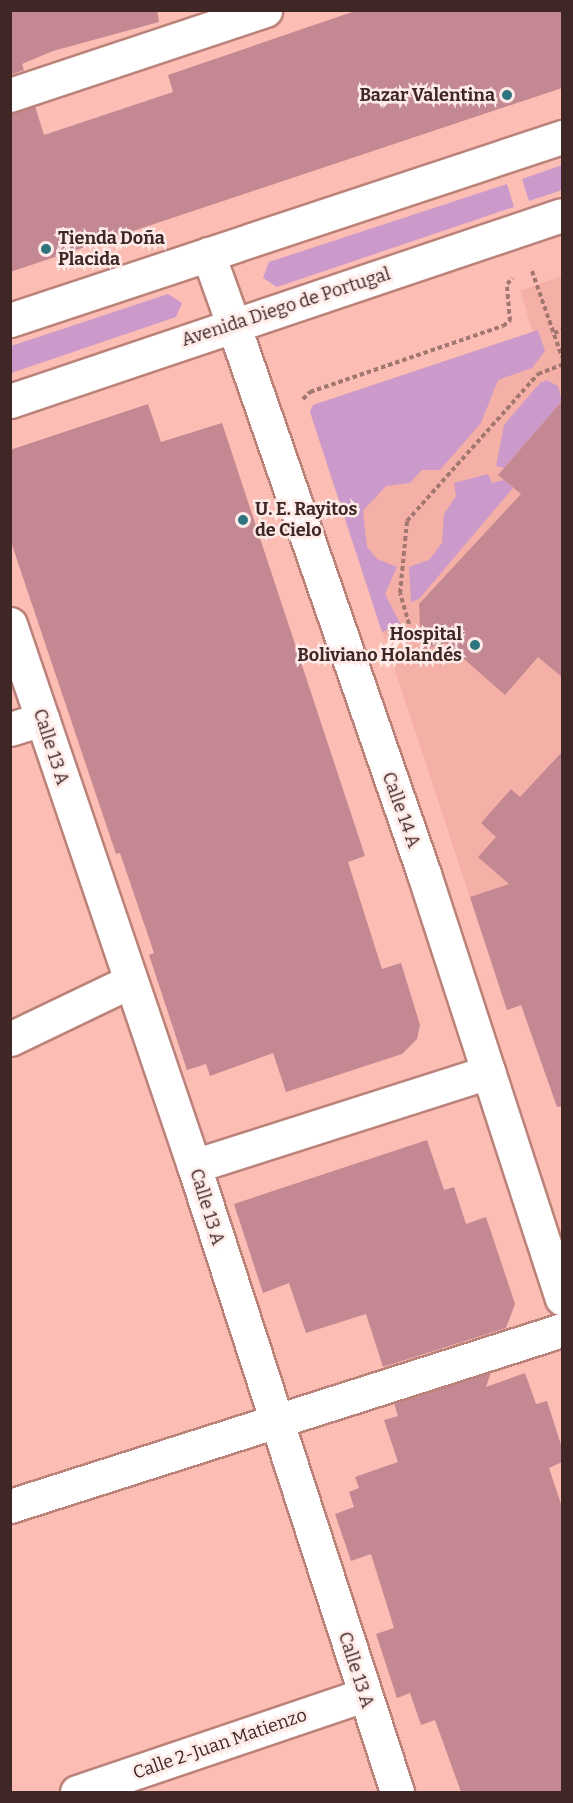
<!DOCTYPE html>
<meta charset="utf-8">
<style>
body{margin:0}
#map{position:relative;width:573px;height:1803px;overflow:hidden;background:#fbbdb4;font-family:Bitter,serif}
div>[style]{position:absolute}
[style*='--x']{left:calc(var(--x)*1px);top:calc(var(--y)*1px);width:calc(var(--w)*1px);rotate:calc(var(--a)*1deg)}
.built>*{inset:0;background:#f4b0a6}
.green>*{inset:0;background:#cc9aca}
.building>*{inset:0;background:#c38892}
.path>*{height:4px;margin-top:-2px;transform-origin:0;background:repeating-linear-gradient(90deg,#a37771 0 4.5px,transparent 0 7.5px)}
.roads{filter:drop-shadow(2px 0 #bb827a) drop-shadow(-2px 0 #bb827a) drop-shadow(0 2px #bb827a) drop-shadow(0 -2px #bb827a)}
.minor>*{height:33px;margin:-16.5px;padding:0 16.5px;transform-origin:16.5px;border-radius:16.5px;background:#fff}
.secondary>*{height:33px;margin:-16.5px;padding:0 16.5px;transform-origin:16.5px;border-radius:16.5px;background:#fff}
.dots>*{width:16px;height:16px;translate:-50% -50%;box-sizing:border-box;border:3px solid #feeae7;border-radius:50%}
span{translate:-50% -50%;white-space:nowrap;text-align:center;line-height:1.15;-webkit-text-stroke:5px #feeae7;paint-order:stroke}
.poi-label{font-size:18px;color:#3e2724;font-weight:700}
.right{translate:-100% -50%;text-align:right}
.left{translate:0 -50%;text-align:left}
.street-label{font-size:18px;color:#3e2724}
.frame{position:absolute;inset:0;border:12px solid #3e2724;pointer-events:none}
</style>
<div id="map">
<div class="built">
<i style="clip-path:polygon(562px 276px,562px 992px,507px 1010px,310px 412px,313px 405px,533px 332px,520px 291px)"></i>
</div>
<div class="green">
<i style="clip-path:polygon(562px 165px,562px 190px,529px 201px,522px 179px)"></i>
<i style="clip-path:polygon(507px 184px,514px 207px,277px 287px,263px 278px,269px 262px)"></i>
<i style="clip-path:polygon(168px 294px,182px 303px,176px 317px,11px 373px,11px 346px)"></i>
<i style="clip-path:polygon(538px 330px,545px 351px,532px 368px,498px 380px,481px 423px,440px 470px,422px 470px,410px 483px,386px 486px,363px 511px,367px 547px,377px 559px,397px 567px,385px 594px,401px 625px,382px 632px,310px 412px,313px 405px)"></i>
<i style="clip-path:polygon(547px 380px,558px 386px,562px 401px,504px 468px,496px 466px,504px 425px,540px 383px)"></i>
<i style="clip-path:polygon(488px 474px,492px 483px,504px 480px,513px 488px,419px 599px,411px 602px,409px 567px,429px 560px,442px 543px,444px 514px,456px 496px,454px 483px)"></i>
</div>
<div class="building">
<i style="clip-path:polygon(10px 10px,157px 10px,159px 22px,53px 51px,22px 64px,24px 70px,10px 75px)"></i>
<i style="clip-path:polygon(358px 10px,562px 10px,562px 88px,10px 272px,10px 113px,35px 106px,44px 135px,173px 92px,168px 75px)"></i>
<i style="clip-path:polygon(562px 401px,562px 677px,538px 657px,505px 695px,446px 643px,421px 650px,419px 604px,521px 494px,498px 475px)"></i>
<i style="clip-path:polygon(148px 404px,161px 442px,222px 423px,365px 856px,348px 862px,382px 969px,401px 963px,420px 1025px,417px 1039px,402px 1054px,286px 1092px,273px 1053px,210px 1076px,206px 1064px,187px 1070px,149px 955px,154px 953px,120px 853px,116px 854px,10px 539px,10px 450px)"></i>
<i style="clip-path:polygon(562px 752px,562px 1106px,557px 1107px,521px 1005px,507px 1010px,470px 897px,509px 884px,478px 857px,496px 837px,481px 823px,511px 789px,520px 797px)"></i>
<i style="clip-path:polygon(427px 1140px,444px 1190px,454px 1187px,466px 1224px,486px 1217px,515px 1304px,506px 1328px,383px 1367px,366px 1314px,306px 1333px,289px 1283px,263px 1293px,234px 1204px)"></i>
<i style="clip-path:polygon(491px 1372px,486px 1387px,525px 1373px,536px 1404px,547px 1401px,562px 1448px,562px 1462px,549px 1468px,562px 1507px,562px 1792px,461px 1792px,435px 1720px,421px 1725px,410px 1693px,397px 1698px,376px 1634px,394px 1628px,371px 1554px,351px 1561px,335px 1514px,354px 1507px,349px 1492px,359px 1488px,355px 1477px,398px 1462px,384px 1420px,398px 1416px,394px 1403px)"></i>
</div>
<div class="path">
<i style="--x:532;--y:271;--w:91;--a:70.8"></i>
<i style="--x:554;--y:333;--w:9;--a:-21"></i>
<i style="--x:303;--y:399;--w:10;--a:-45"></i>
<i style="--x:310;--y:392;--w:204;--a:-18.9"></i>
<i style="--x:503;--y:326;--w:9;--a:-36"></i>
<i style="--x:510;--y:321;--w:37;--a:-95"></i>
<i style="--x:507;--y:284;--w:8;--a:-45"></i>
<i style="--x:409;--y:624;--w:32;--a:-106"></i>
<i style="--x:400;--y:593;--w:72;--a:-84.4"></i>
<i style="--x:407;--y:521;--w:197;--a:-48.3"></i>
<i style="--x:538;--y:374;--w:26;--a:-21"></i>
</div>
<div class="roads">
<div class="minor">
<i style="--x:10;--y:95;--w:269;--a:-18.4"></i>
<i style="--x:233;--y:324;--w:582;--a:70.85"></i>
<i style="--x:424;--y:874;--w:446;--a:72"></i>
<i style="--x:10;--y:624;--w:572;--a:71.25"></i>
<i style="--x:194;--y:1166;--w:658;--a:72.03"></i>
<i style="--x:10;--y:729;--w:34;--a:-17"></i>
<i style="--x:10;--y:1039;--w:132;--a:-25.6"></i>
<i style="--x:194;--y:1166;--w:309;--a:-17.7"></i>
<i style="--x:10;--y:1506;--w:579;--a:-17.68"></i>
<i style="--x:77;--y:1792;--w:303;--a:-18.7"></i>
</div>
<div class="secondary">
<i style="--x:208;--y:254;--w:74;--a:70.3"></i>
<i style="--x:10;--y:320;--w:582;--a:-18.34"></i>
<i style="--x:10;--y:401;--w:582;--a:-18.62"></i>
</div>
</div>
<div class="dots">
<i style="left:507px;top:95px;background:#2c747e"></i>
<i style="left:46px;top:249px;background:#2c747e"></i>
<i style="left:243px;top:520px;background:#2c747e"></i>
<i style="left:475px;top:645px;background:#2c747e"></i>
</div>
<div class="poi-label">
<span class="right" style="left:495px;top:95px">Bazar Valentina</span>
<span class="left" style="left:58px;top:249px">Tienda Doña<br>Placida</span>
<span class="left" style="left:255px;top:520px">U. E. Rayitos<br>de Cielo</span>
<span class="right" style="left:462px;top:645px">Hospital<br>Boliviano Holandés</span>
</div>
<div class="street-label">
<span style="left:286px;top:307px;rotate:-18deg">Avenida Diego de Portugal</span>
<span style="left:51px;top:747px;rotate:72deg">Calle 13 A</span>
<span style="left:401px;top:810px;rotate:70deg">Calle 14 A</span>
<span style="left:207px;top:1207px;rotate:73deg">Calle 13 A</span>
<span style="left:356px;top:1670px;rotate:72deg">Calle 13 A</span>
<span style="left:220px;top:1744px;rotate:-19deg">Calle 2-Juan Matienzo</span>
</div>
<div class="frame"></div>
</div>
